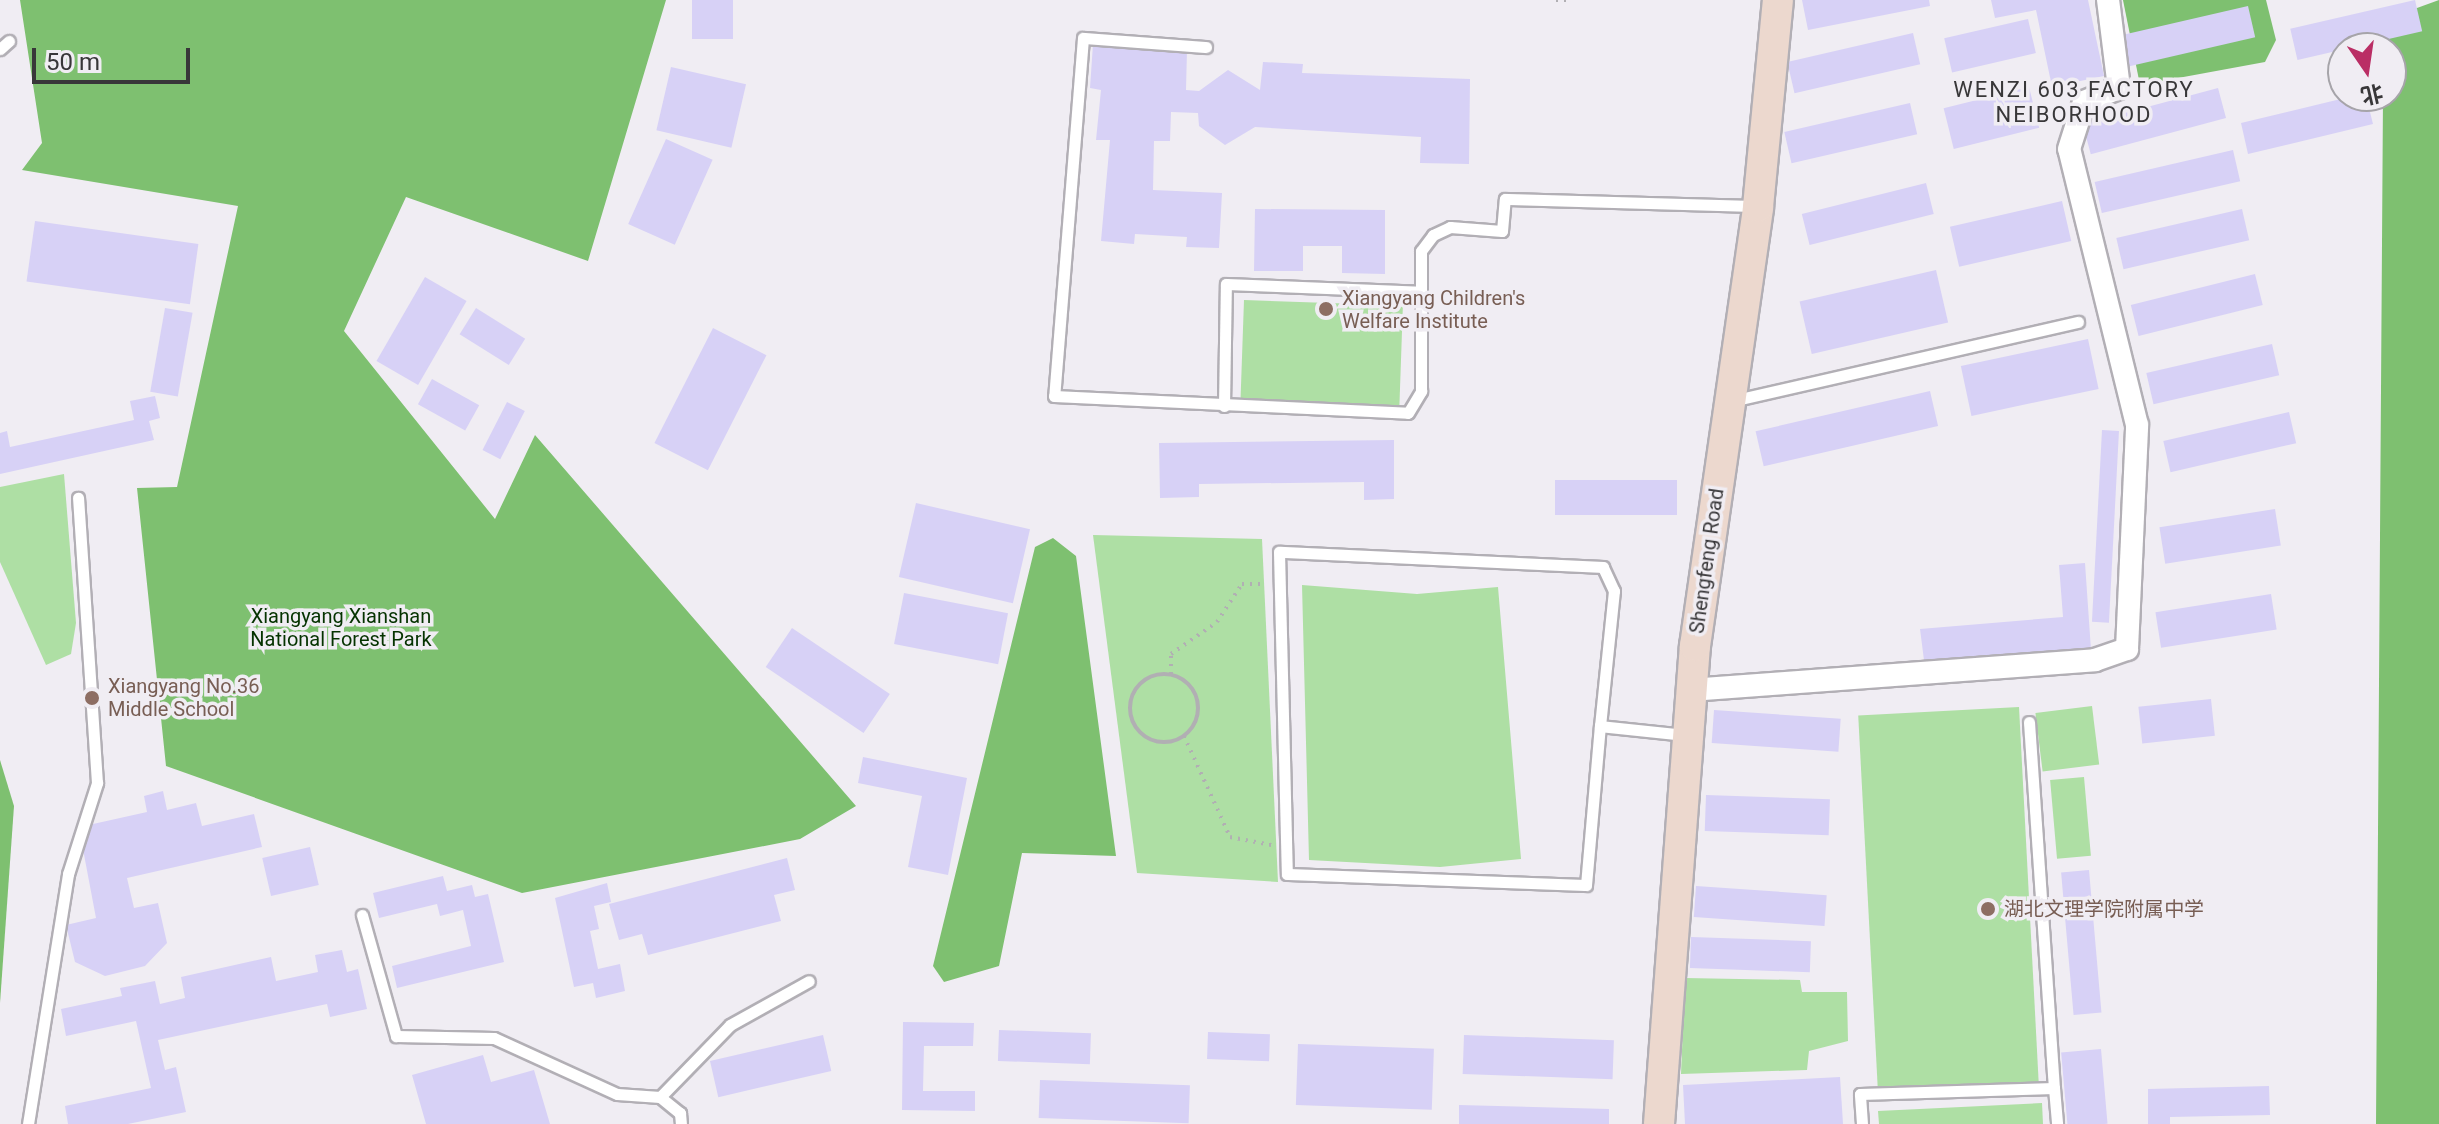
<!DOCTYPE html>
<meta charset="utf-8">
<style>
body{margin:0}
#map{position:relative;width:2439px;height:1124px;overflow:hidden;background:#f0edf3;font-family:Roboto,"Noto Sans SC",sans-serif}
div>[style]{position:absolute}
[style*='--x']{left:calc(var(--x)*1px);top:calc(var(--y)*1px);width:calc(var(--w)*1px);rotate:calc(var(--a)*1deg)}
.green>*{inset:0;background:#aedfa4;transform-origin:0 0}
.forest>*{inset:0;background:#7ec070}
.building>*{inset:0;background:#d7d1f6;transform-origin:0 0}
.path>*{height:4px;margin-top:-2px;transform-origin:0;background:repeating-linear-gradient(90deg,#b1afb3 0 2px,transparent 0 8px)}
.path>.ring{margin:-2px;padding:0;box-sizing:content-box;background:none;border:4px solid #b1afb3;border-radius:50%}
.roads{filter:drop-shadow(2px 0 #b2afb5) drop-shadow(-2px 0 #b2afb5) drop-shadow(0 2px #b2afb5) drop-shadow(0 -2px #b2afb5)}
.lane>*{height:11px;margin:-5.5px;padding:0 5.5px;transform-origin:5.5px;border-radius:5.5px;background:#fff}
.street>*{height:22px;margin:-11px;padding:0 11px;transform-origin:11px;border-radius:11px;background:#fff}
.secondary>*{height:30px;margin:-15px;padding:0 15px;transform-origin:15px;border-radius:15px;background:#ecd8ce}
.dots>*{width:22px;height:22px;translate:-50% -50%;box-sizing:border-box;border:4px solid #f0edf3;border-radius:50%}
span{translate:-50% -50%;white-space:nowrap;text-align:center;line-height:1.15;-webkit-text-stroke:7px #f0edf3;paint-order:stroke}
.education-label{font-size:20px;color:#785e54}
.left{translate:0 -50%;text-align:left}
.street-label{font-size:20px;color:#383739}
.park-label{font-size:20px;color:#053300}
.neighbourhood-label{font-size:22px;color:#383739;letter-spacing:2px}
.north{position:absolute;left:2327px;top:32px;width:80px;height:80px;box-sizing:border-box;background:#f0edf3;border:2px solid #a6a4a9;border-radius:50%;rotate:167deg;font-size:22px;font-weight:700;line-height:32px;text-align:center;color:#383739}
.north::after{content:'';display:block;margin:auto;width:28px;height:36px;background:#ba2e65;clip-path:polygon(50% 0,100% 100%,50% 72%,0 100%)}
.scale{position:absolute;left:32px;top:48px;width:158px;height:36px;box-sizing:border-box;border:4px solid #383739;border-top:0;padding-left:10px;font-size:24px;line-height:28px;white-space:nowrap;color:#383739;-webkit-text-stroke:6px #f0edf3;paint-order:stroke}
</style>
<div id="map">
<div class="green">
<i style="left:1244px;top:300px;width:159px;height:100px;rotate:2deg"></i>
<i style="clip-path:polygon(64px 474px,76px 623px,71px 654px,46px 665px,0 562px,0 487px)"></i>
<i style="clip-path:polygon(1093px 535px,1262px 539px,1278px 882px,1137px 873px)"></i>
<i style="clip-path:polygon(1302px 585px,1417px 594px,1498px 587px,1521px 859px,1440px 867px,1309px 860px)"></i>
<i style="left:2092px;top:706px;width:59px;height:57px;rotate:83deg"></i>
<i style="left:2019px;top:707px;width:376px;height:161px;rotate:87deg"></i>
<i style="left:2084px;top:777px;width:79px;height:34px;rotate:85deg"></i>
<i style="clip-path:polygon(1685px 978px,1800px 980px,1802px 992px,1847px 992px,1848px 1041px,1809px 1051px,1807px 1070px,1681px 1074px)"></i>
<i style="clip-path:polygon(2042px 1103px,2043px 1124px,1879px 1124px,1878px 1111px)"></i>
</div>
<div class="forest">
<i style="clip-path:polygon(20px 0,666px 0,588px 261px,406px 197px,344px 331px,495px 519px,535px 435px,856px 806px,800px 839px,522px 893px,166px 766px,137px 488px,177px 487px,238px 206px,22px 170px,42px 143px)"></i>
<i style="clip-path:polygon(2123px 0,2266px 0,2276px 40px,2265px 62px,2140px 85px)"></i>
<i style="clip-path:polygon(2439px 0,2439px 1124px,2376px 1124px,2383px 96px,2391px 96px,2384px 20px)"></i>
<i style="clip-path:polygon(1053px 538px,1076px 556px,1116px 856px,1022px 853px,999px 966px,944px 982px,933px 966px,1035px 547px)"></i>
<i style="clip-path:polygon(0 760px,14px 806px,0 1003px)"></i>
</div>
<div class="building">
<i style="left:692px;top:0;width:41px;height:39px"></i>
<i style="clip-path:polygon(1802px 0,1929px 0,1930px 6px,1808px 30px)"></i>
<i style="clip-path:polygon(1991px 0,2088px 0,2104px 76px,2052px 87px,2036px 10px,1995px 18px)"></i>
<i style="left:2415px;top:0;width:32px;height:128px;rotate:77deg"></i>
<i style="left:2248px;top:6px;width:32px;height:129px;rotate:77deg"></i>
<i style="left:2028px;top:19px;width:35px;height:86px;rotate:77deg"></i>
<i style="left:1913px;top:33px;width:32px;height:129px;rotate:77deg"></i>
<i style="clip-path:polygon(1093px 44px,1187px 50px,1186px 90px,1199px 91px,1228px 70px,1260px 90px,1263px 62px,1303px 64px,1302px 73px,1470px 79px,1469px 164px,1420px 163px,1421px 137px,1255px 127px,1225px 145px,1199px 126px,1198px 113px,1171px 112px,1170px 141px,1154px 141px,1153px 190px,1222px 193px,1219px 248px,1186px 247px,1187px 237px,1135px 234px,1134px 244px,1101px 241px,1110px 140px,1096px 140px,1101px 90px,1090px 88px)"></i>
<i style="left:671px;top:67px;width:77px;height:65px;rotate:13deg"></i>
<i style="left:2029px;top:87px;width:42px;height:88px;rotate:76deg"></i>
<i style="left:2218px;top:88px;width:31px;height:140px;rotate:75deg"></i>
<i style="clip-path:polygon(2353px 96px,2366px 96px,2373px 124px,2248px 154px,2241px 123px)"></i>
<i style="left:1910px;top:103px;width:32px;height:129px;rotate:77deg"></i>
<i style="left:666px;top:139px;width:51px;height:93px;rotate:24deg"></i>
<i style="left:2233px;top:150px;width:32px;height:142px;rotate:77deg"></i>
<i style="left:1926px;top:183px;width:32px;height:128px;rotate:76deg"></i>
<i style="left:2062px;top:201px;width:41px;height:115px;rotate:77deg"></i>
<i style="clip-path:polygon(1255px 209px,1385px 210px,1385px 274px,1342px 273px,1342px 246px,1303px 246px,1303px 271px,1254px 271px)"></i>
<i style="left:2242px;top:209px;width:32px;height:129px;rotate:77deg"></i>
<i style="left:35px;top:221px;width:165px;height:61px;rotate:8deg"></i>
<i style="left:1936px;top:270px;width:54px;height:140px;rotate:77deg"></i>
<i style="left:2255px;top:274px;width:32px;height:128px;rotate:76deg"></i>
<i style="left:425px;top:277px;width:48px;height:97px;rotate:30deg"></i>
<i style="left:165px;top:308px;width:28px;height:85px;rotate:10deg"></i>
<i style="left:476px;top:308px;width:58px;height:31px;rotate:32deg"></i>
<i style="left:713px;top:328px;width:60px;height:129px;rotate:27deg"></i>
<i style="left:2088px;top:339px;width:51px;height:130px;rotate:78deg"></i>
<i style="left:2272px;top:344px;width:32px;height:129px;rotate:77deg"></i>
<i style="left:432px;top:379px;width:54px;height:29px;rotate:29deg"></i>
<i style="left:1930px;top:391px;width:36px;height:179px;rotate:77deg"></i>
<i style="clip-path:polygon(155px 396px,160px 418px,149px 421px,154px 440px,0 474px,0 433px,7px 431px,10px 447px,134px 420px,130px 401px)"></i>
<i style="left:507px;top:402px;width:20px;height:54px;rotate:27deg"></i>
<i style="left:2289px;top:412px;width:32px;height:129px;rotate:77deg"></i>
<i style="left:2102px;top:430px;width:17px;height:192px;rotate:3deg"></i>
<i style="clip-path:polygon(1394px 440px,1394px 499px,1364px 500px,1364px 482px,1199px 484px,1199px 497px,1160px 498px,1159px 443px)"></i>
<i style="left:1555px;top:480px;width:122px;height:35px"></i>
<i style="left:916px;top:503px;width:117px;height:76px;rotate:13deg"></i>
<i style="left:2275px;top:509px;width:37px;height:117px;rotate:81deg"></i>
<i style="clip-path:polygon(2085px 563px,2091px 650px,1925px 668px,1920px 629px,2063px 617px,2059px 565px)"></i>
<i style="left:904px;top:593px;width:106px;height:52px;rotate:11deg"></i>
<i style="left:2271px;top:594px;width:36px;height:117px;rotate:81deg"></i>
<i style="left:792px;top:628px;width:118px;height:47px;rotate:34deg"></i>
<i style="left:2211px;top:699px;width:37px;height:73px;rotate:84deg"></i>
<i style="left:1714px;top:710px;width:127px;height:33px;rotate:4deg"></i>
<i style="clip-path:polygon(863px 757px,967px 778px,948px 875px,908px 867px,922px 796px,858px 783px)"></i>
<i style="clip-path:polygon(163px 791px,167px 810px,196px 803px,202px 826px,254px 814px,262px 847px,127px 878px,134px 908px,158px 903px,167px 943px,145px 966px,105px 976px,75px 962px,66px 925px,96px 918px,82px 844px,93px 824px,147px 812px,144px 796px)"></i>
<i style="left:1706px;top:795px;width:124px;height:36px;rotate:2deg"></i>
<i style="left:310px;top:847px;width:39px;height:49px;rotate:77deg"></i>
<i style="clip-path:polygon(787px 858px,795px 890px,774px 895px,781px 921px,648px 955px,642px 934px,619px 940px,609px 904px)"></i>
<i style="left:2089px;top:870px;width:143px;height:28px;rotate:85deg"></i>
<i style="clip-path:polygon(443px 876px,447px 891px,472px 885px,475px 897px,488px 894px,504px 962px,397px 988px,392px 966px,471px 946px,463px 910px,440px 916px,437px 904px,379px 918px,373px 893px)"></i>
<i style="clip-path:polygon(607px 883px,611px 902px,594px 906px,599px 929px,590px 931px,598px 969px,620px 964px,625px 991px,596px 998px,593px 983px,574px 987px,555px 898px)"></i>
<i style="left:1696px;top:886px;width:131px;height:31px;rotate:4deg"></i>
<i style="left:1691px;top:937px;width:120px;height:31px;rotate:2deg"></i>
<i style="clip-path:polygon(342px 950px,347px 972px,358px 969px,367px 1009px,330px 1017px,327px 1004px,158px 1040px,165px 1070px,176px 1067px,186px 1112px,128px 1124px,68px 1124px,65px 1106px,151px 1088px,136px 1021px,66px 1036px,61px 1009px,122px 996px,120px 988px,155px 981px,160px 1004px,185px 998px,181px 977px,271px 957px,276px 981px,318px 972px,315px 955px)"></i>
<i style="clip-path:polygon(903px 1022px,974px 1023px,973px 1046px,924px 1046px,923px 1091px,975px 1091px,975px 1111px,902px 1110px)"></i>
<i style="left:999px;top:1030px;width:92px;height:31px;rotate:2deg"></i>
<i style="left:1208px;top:1032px;width:62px;height:27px;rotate:2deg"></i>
<i style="left:823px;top:1035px;width:37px;height:116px;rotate:77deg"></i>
<i style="left:1464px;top:1035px;width:150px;height:39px;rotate:2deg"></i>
<i style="left:1298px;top:1044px;width:136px;height:61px;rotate:2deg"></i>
<i style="left:2101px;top:1049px;width:75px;height:40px;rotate:85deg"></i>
<i style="clip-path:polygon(483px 1055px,491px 1082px,534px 1070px,550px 1124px,426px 1124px,412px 1075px)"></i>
<i style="clip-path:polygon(1840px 1077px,1843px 1124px,1685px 1124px,1683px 1085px)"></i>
<i style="left:1040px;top:1080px;width:150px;height:38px;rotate:2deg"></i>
<i style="clip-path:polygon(2269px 1086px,2270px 1115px,2170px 1117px,2170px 1124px,2148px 1124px,2148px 1089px)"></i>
<i style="clip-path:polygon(1459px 1105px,1609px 1109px,1609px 1124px,1459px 1124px)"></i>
</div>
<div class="path">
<i style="--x:1556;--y:0;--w:13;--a:0"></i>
<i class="ring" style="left:1130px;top:674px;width:64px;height:64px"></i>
<i style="--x:1171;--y:674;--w:20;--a:-90"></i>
<i style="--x:1171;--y:654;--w:56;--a:-34.8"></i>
<i style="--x:1217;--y:622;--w:45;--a:-56.7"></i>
<i style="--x:1242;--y:584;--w:23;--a:0"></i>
<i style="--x:1184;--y:736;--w:111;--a:65.5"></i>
<i style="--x:1230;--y:837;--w:42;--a:11"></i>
</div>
<div class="roads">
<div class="lane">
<i style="--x:1206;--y:47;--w:123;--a:-175.8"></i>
<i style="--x:1083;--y:38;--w:359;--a:94.6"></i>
<i style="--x:1054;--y:396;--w:354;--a:2.7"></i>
<i style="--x:1408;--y:413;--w:26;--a:-59"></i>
<i style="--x:1421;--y:391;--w:140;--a:-90"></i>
<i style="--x:1421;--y:251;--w:20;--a:-53"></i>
<i style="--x:1433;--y:235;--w:19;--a:-25"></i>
<i style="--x:1450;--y:227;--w:52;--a:4.4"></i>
<i style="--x:1502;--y:231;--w:32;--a:-85"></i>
<i style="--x:1505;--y:199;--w:252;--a:1.6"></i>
<i style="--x:0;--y:49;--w:12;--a:-42"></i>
<i style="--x:1732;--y:401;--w:355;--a:-12.9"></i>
<i style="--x:1224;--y:406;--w:122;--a:-89.1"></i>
<i style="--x:1226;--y:284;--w:195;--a:2.3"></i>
<i style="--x:2029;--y:722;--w:367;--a:86.1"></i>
<i style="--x:1600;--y:726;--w:136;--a:-84.1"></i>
<i style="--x:1614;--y:591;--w:26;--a:-115"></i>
<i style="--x:1603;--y:567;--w:324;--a:-177.3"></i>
<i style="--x:1279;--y:552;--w:322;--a:88.6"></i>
<i style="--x:1287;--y:874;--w:299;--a:2.1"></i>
<i style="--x:1586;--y:885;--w:160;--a:-85"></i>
<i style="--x:1600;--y:726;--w:85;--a:6"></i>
<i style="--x:362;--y:915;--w:126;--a:74.3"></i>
<i style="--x:396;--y:1036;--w:98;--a:1.2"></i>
<i style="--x:494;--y:1038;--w:135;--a:24.5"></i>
<i style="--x:617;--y:1094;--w:43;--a:4"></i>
<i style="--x:660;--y:1097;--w:26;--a:39"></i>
<i style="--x:680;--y:1113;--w:11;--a:85"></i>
<i style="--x:660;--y:1097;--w:100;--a:-45.8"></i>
<i style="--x:730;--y:1025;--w:90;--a:-29.1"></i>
<i style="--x:28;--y:1124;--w:253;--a:-80.9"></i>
<i style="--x:68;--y:874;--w:96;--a:-72.3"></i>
<i style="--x:97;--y:783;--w:286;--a:-93.8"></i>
<i style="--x:1862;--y:1124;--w:30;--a:-94"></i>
<i style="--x:1860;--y:1094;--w:194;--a:-1.8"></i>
<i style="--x:2054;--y:1088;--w:36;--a:85"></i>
</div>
<div class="street">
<i style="--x:1690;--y:690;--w:406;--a:-4.2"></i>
<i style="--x:2095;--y:660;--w:34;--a:-19"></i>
<i style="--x:2127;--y:649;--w:224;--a:-87.4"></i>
<i style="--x:2137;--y:425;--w:284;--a:-103.8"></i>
<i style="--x:2069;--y:149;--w:49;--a:-72.3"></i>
<i style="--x:2084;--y:102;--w:38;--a:-22"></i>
<i style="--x:2119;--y:88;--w:89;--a:-97.1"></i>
</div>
<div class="secondary">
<i style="--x:1659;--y:1124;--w:479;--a:-85.7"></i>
<i style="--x:1695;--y:646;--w:443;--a:-81.8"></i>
<i style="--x:1758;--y:207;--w:208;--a:-84.5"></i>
</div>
</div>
<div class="dots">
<i style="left:1326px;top:309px;background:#8d6e63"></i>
<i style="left:92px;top:698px;background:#8d6e63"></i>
<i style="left:1988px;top:909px;background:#8d6e63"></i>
</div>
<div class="education-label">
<span class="left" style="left:1342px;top:310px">Xiangyang Children's<br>Welfare Institute</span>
<span class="left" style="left:108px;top:698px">Xiangyang No.36<br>Middle School</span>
<span class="left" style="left:2004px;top:909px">湖北文理学院附属中学</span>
</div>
<div class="street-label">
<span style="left:1707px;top:561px;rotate:-82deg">Shengfeng Road</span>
</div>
<div class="park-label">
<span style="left:341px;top:628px">Xiangyang Xianshan<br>National Forest Park</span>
</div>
<div class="neighbourhood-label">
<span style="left:2074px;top:102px">WENZI 603 FACTORY<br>NEIBORHOOD</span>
</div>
<div class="north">北</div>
<div class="scale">50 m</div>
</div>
